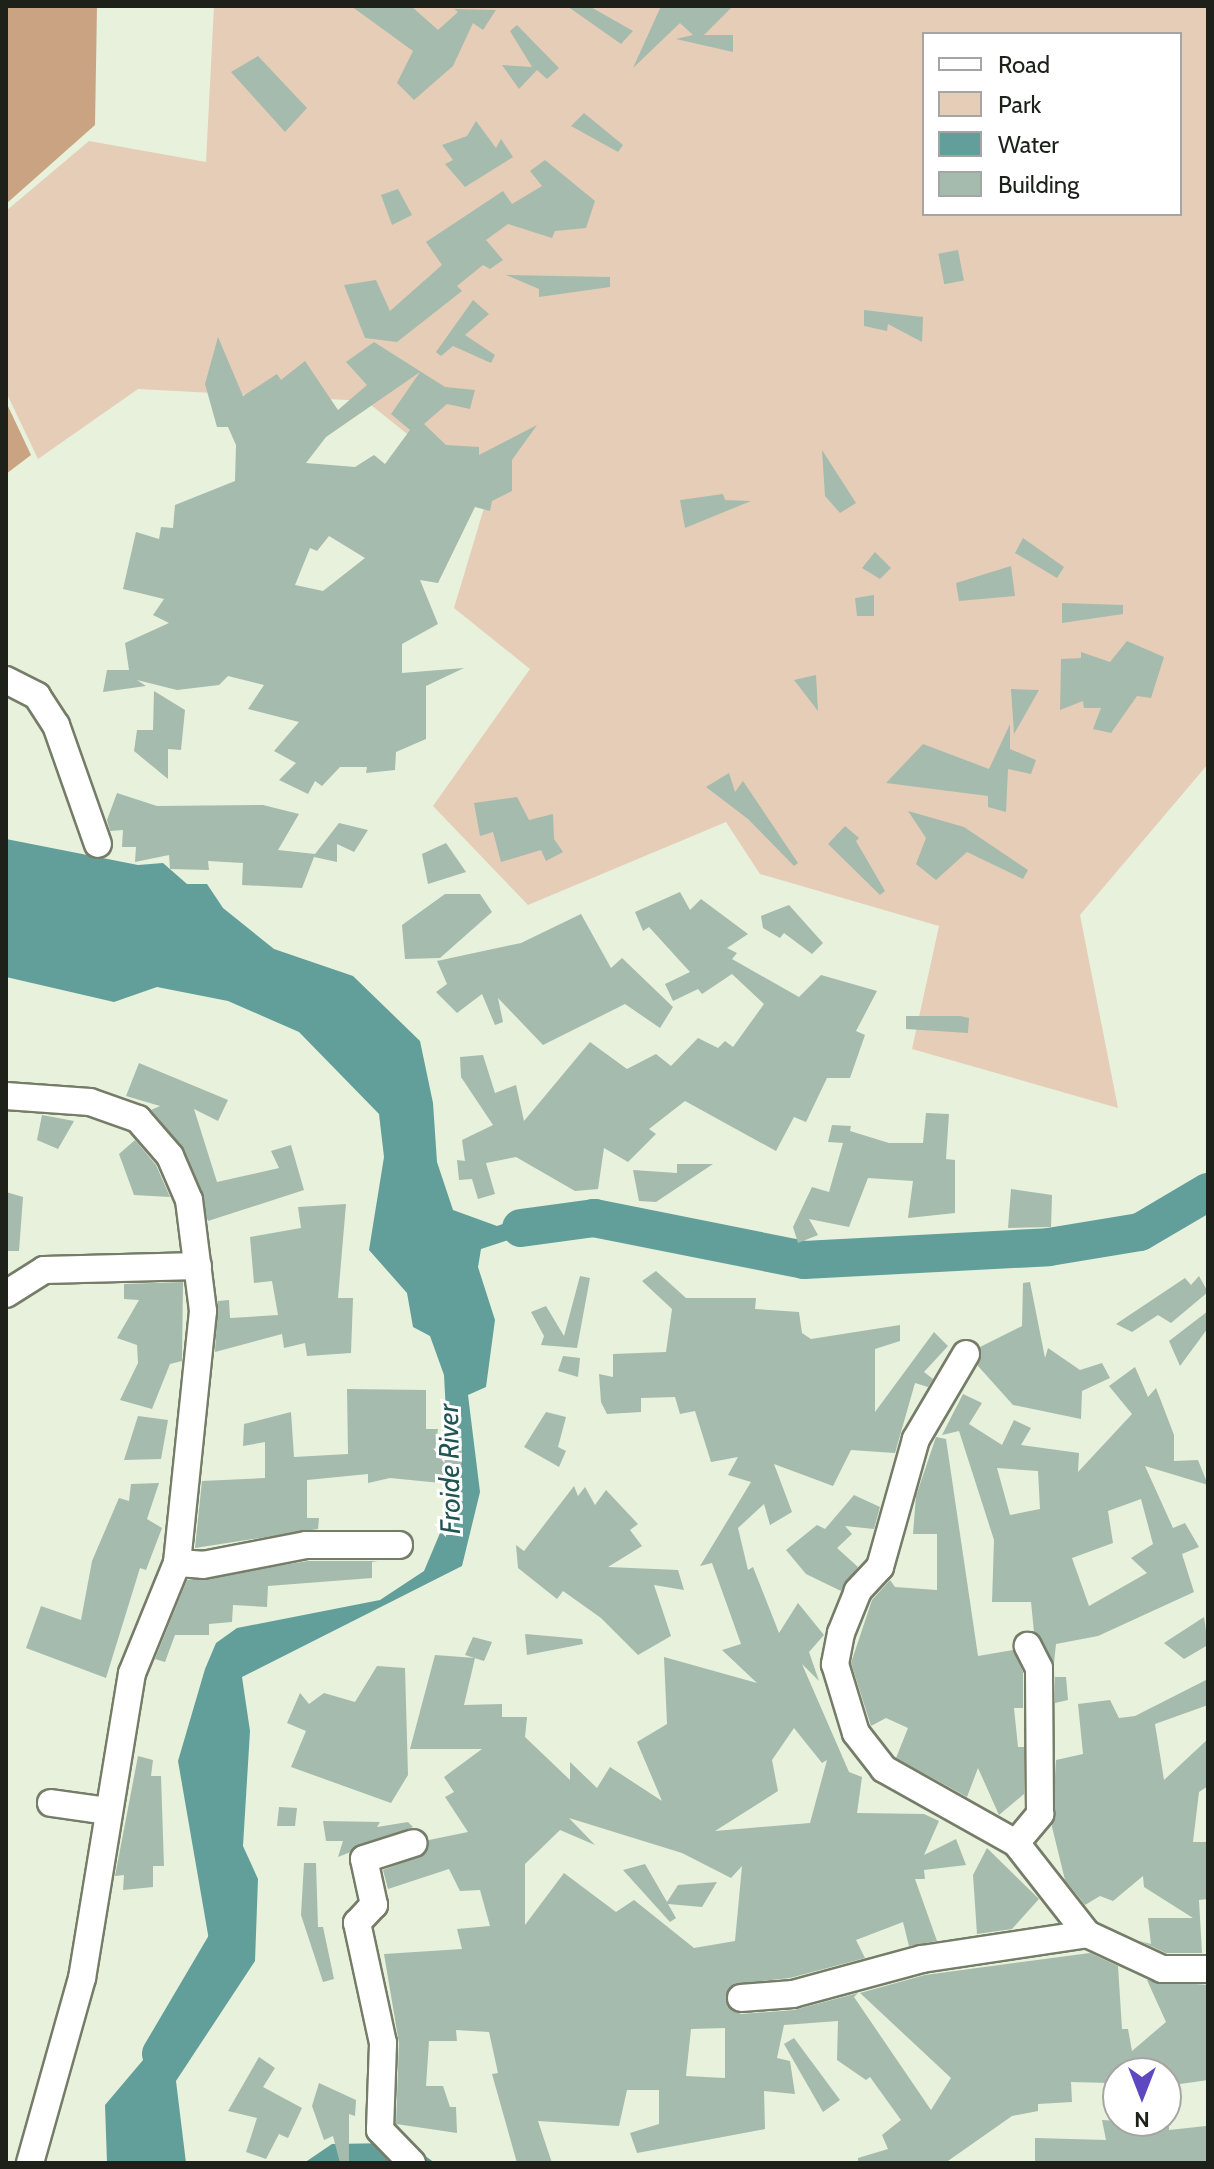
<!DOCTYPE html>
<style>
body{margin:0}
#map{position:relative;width:1214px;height:2169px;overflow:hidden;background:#e8f1db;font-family:Cabin,sans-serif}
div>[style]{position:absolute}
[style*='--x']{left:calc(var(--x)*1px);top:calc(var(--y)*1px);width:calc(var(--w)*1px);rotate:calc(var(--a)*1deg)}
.green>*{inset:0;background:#e6cdb8}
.forest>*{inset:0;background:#caa383}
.water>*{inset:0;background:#629f9b}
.river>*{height:38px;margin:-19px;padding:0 19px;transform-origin:19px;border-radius:19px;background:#629f9b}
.building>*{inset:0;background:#a5bbad;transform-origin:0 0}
.roads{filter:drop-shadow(2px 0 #757d69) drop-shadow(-2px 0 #757d69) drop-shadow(0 2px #757d69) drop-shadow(0 -2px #757d69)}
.minor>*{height:26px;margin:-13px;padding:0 13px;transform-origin:13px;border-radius:13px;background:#fff}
span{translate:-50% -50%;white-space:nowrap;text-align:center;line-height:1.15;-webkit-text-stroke:6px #fff;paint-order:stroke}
.water-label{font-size:28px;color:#205552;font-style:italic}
.frame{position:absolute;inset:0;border:8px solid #1e211a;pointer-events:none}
.legend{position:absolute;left:922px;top:32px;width:260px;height:184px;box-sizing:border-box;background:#fff;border:2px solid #a5a6a3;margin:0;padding:10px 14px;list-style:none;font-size:24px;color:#1e211a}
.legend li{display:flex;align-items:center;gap:16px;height:40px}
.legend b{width:40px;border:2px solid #a5a6a3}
.north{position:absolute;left:1102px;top:2057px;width:80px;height:80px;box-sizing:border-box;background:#fff;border:2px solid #a5a6a3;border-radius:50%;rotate:180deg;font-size:22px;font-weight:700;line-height:32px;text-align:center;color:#1e211a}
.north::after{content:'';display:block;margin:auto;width:28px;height:36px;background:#5d48c1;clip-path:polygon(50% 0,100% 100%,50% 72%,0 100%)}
</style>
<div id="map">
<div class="green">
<i style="clip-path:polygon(evenodd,214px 6px,1208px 6px,1208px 764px,1080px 915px,1118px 1108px,912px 1049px,939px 926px,760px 874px,726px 822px,528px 905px,433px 806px,530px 669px,454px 608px,487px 498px,366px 401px,138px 389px,38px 459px,6px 392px,6px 211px,89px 141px,206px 162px,214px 6px,924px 34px,1180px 34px,1180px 214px,924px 214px,924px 34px)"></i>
</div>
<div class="forest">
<i style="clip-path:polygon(6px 6px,97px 6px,95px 125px,6px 204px)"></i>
<i style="clip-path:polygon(6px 402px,31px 455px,6px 474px)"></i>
</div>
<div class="water">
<i style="clip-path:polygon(6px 839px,138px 865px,163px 863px,187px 884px,207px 884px,223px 908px,274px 949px,353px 976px,420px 1041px,433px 1103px,437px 1162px,453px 1210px,497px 1226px,526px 1216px,570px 1220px,481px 1249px,478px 1267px,495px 1320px,486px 1387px,468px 1395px,480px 1492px,462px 1566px,242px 1677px,250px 1731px,243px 1846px,258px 1879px,255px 1961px,176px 2081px,186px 2163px,107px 2163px,105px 2105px,215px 1975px,178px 1761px,205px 1669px,216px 1643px,237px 1628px,380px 1600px,424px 1571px,451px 1507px,444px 1375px,430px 1336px,413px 1327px,407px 1293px,369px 1250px,384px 1157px,379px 1114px,299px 1032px,228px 1001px,157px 987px,114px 1002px,6px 977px)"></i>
<i style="clip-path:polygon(393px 2143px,407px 2143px,435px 2163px,304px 2163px,332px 2144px)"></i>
</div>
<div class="river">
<i style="--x:521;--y:1228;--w:74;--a:-7.8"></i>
<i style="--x:594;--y:1218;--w:214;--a:11.3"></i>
<i style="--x:804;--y:1260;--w:245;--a:-3"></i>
<i style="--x:1049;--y:1247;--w:92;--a:-9.4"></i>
<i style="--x:1140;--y:1232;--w:79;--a:-30.5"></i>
<i style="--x:161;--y:2054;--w:142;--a:-59.5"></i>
<i style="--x:233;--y:1932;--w:17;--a:-107"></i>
</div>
<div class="building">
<i style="clip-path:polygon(351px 6px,411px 6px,438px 30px,458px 12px,454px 9px,496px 10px,483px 30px,473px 23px,453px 66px,414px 100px,397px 83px,413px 51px)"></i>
<i style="clip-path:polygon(567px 6px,589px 6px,633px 31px,621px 44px)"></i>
<i style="clip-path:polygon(661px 6px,733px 6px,704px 35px,733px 35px,733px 52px,676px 39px,693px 35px,680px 23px,633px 68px)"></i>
<i style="clip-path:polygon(517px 25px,559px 68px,547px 79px,537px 70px,519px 89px,502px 65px,532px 67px,510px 31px)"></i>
<i style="clip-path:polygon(258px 56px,307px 108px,285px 132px,231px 72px)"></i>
<i style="clip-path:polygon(584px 113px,623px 145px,618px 152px,571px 126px)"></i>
<i style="clip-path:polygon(476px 121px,496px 148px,501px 139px,513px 157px,465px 187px,445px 164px,453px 160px,442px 145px,467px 136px)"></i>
<i style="clip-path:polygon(545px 160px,595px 201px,586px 228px,555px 231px,552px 238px,508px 224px,486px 240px,503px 260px,490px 269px,483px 265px,457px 286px,462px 291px,397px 342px,365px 338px,344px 285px,376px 280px,390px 311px,442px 265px,426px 242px,503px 191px,512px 204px,542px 186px,530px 171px)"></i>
<i style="clip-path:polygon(398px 189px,412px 215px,392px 225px,381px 195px)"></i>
<i style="left:958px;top:250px;width:31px;height:20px;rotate:79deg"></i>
<i style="clip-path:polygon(506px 275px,610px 277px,610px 287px,539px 297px,539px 289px)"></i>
<i style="clip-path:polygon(473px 300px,489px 314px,465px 335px,495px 355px,491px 363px,453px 346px,441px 356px,436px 352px)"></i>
<i style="clip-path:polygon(864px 310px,923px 317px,922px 342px,888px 324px,887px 331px,864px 326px)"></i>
<i style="clip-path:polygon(evenodd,218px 337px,243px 396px,277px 374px,281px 380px,305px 361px,338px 410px,367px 385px,346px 362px,374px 342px,445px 387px,475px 390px,470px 409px,447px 404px,424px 424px,446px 445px,479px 447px,479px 455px,537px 425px,512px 460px,512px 491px,492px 501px,490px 511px,475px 507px,438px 583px,420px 580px,438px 624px,402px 644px,402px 673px,464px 668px,426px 686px,426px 739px,396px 752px,395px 770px,366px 773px,367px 767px,340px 767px,322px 786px,315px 781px,308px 794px,279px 780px,296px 763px,274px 751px,299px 722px,248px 709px,264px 685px,228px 676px,219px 685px,177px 690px,137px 680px,146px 686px,103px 692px,107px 670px,129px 670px,125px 643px,169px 623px,153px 615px,164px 599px,123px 589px,136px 532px,159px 539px,161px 527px,173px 528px,175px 505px,235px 481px,236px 445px,228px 427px,217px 427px,205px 384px,218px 337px,420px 372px,391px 414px,410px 430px,385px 464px,374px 455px,355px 467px,306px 463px,326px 437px,420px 372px,218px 337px,329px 536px,365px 558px,323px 591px,295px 585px,310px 548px,317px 551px,329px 536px)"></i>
<i style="clip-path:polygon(822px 450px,856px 503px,840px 513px,825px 496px)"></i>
<i style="clip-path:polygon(723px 494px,725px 500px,751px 501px,685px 528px,680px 500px)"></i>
<i style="clip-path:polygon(1023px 538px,1064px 567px,1057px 578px,1015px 553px)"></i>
<i style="clip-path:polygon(875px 552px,891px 568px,880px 579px,862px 568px)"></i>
<i style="clip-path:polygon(1011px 566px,1015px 596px,959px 601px,956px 583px)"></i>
<i style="clip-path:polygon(874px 595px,874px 616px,857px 616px,855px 598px)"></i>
<i style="clip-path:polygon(1062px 603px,1123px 605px,1123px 614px,1062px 623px)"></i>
<i style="clip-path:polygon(1127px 641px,1164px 657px,1151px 698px,1137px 696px,1111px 733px,1093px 729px,1101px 708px,1084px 708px,1083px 701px,1060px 710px,1061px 659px,1081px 658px,1081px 652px,1110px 662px)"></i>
<i style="clip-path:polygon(816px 675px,818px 711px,794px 680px)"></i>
<i style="clip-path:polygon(1011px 689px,1039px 690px,1014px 734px)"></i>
<i style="clip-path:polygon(154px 691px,185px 710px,181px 750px,168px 749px,168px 779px,134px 751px,137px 730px,153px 730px)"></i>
<i style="clip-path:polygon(1010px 724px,1010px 749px,1036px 760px,1031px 774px,1008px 769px,1006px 812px,988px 807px,988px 796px,886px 783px,923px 744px,989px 769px)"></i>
<i style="clip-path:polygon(729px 773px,735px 792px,743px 781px,798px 863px,794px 866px,748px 819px,706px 787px)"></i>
<i style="clip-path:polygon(117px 793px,157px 806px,263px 805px,299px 814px,278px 850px,315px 854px,339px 823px,368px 830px,354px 852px,337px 844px,337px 862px,314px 857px,302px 888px,242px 885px,243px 863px,208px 861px,209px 870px,170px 869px,169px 855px,135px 862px,136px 847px,122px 847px,123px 830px,110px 831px,107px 820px)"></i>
<i style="clip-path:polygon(517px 797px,529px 820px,553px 814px,554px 839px,563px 852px,546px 861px,541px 850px,501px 862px,493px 832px,480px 836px,474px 803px)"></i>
<i style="clip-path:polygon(908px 811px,964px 827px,1028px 870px,1023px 879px,967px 852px,936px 880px,916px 864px,926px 838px)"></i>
<i style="clip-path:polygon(845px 826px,859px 838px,856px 841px,885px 891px,880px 895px,828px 844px)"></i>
<i style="clip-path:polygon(446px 843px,466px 872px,428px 884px,422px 854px)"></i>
<i style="clip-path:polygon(680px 892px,690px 910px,701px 899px,748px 934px,727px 948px,737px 953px,732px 959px,799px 997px,821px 975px,877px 991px,856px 1031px,865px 1035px,850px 1078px,827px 1078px,806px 1122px,794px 1117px,776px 1151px,685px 1101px,649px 1129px,656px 1134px,628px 1162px,604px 1148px,598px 1189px,575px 1191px,516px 1157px,486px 1163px,495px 1194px,478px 1199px,472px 1179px,459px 1180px,457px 1160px,465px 1161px,462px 1140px,493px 1125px,461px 1077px,460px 1057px,483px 1055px,495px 1093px,516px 1085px,524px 1121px,590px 1042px,627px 1069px,656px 1054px,671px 1066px,698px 1038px,718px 1048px,725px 1041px,733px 1047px,764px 1004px,732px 974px,702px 994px,698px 989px,673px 1001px,665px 984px,690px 972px,649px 927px,643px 931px,635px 912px)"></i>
<i style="clip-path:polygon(445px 894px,480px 894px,492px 912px,440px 958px,405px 959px,402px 925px)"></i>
<i style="clip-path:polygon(789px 905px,823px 943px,812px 954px,784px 933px,780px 938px,763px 928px,761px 916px)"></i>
<i style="clip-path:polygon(581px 914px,611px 968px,622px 958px,673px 1007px,660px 1028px,625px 1004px,543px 1045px,498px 998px,503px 1022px,495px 1025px,482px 994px,457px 1013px,436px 992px,447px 984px,437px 961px,521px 943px)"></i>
<i style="clip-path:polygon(906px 1016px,960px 1016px,969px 1018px,968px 1033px,906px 1029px)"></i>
<i style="clip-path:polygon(139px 1063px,228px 1100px,218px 1121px,194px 1109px,217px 1182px,279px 1168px,271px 1151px,291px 1145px,304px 1190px,208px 1221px,184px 1149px,151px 1110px,160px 1106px,126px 1096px)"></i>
<i style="clip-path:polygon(926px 1113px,949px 1114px,946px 1159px,955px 1160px,955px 1213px,908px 1218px,913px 1181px,868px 1178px,849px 1227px,809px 1219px,818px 1235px,798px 1243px,793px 1227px,812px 1187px,829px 1192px,843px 1143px,828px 1142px,832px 1125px,851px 1126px,850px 1131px,889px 1143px,923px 1143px)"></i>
<i style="clip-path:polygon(42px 1115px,74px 1121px,58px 1149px,37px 1140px)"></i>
<i style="clip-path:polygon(135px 1140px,156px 1165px,170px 1197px,134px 1195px,119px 1154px)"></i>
<i style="clip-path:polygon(677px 1164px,713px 1164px,656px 1202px,639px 1201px,633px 1170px,677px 1173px)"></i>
<i style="clip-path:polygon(1011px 1189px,1052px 1195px,1051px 1227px,1008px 1228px)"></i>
<i style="clip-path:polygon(6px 1192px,23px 1197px,19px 1251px,6px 1251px)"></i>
<i style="clip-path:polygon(346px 1204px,338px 1298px,353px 1298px,351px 1353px,307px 1356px,305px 1343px,284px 1348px,282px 1334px,215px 1352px,218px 1301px,229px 1300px,230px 1318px,278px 1315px,272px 1281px,254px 1283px,250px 1237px,301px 1228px,298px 1207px)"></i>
<i style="clip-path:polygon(evenodd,656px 1271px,686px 1298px,756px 1298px,755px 1309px,799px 1312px,802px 1333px,811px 1339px,900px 1325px,900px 1341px,875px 1349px,875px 1412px,934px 1332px,948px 1346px,924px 1372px,933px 1379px,928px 1387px,915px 1383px,895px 1453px,851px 1450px,833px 1486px,774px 1464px,792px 1512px,770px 1525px,764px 1504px,738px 1528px,748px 1570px,753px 1567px,779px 1633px,798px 1603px,824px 1635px,809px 1652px,819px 1681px,802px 1664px,849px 1772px,862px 1777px,857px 1813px,924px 1814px,939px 1821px,924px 1855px,956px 1839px,966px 1865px,924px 1870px,925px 1879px,915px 1879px,937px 1941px,909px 1946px,903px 1922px,856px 1940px,865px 1958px,790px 1978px,733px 1984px,727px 2006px,741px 2014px,794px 2010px,858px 1993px,854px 1997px,931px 2110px,951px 2078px,860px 1993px,925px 1975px,1090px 1953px,1118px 1966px,1122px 2029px,1128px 2029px,1132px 2051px,1166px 2022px,1147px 1980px,1208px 1985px,1208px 2080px,1166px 2086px,1166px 2073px,1110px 2073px,1110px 2083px,1071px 2082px,1072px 2102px,1038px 2104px,1038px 2111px,1012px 2116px,945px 2163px,858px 2163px,858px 2158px,888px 2149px,882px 2135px,901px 2120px,870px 2077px,866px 2080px,837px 2060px,838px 2021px,784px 2025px,777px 2058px,790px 2061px,795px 2094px,764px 2091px,765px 2129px,637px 2153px,630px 2133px,659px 2124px,659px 2090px,627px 2090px,619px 2126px,538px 2121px,552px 2163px,517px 2163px,492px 2074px,498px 2073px,489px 2032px,456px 2030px,457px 2041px,429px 2041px,426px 2086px,443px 2086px,450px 2107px,456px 2107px,457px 2133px,396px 2124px,399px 2043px,384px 1954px,462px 1949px,457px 1929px,490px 1926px,480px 1890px,460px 1891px,449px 1869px,388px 1889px,383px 1870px,425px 1854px,429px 1840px,468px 1832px,445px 1797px,454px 1792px,444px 1777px,482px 1749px,410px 1749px,435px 1655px,475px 1658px,464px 1705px,502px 1704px,502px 1717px,527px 1717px,525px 1737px,570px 1780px,570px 1762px,597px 1788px,610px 1767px,662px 1801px,637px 1742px,667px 1724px,664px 1657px,757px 1683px,722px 1650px,741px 1644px,712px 1563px,700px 1566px,751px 1482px,728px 1475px,738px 1457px,711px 1462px,695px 1411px,680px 1414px,675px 1397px,641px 1398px,641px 1412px,607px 1414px,601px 1402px,599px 1374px,613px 1377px,613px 1354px,666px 1352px,672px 1309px,642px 1281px,656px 1271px,794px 1728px,822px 1763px,827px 1760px,810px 1823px,715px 1831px,778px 1791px,772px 1760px,794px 1728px,656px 1271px,569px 1818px,682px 1853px,731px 1878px,742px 1866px,735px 1941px,694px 1948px,634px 1900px,616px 1912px,564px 1873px,525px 1925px,525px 1864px,560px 1830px,595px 1845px,569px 1818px,656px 1271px,725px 2028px,725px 2078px,686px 2076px,691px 2029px,725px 2028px)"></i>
<i style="clip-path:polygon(580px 1276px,590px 1278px,577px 1348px,541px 1345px,544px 1336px,531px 1312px,546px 1306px,564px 1336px)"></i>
<i style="clip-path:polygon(1199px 1276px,1208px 1292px,1171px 1323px,1158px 1315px,1132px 1332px,1116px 1324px,1185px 1278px,1191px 1285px)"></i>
<i style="clip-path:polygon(183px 1282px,182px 1361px,170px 1364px,152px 1409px,120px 1400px,138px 1363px,137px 1345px,117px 1338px,139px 1300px,124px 1299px,124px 1284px)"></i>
<i style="clip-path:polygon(1030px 1282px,1045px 1358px,1048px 1348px,1080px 1370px,1102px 1363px,1110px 1378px,1082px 1391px,1081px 1419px,1013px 1405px,978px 1366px,980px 1347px,1022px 1326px,1023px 1283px)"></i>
<i style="clip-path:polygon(1208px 1311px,1208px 1328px,1180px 1366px,1169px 1341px)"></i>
<i style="clip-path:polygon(563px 1356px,580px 1358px,578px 1377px,558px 1371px)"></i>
<i style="clip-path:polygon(evenodd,1135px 1367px,1148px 1397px,1156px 1388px,1174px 1435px,1174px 1461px,1198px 1460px,1208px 1485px,1145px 1466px,1173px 1528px,1185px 1523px,1199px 1547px,1182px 1554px,1194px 1592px,1098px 1636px,1056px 1644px,1054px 1663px,1034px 1632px,1031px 1602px,992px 1602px,994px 1540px,959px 1431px,942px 1435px,963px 1394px,982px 1403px,969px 1424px,1002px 1445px,1014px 1420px,1031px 1428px,1021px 1445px,1079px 1453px,1078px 1472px,1132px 1414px,1109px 1386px,1135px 1367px,997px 1468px,1038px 1471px,1040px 1509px,1010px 1515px,997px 1468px,1135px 1367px,1141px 1499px,1153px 1544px,1131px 1558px,1147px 1573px,1089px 1606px,1072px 1558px,1113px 1543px,1108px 1511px,1141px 1499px)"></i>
<i style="clip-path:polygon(347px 1389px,426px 1390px,426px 1429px,438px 1429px,435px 1450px,462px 1450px,461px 1485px,390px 1478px,368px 1483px,368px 1474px,307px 1480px,307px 1518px,319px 1518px,318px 1529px,195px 1548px,202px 1481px,265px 1478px,265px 1442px,243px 1446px,244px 1424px,291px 1412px,294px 1457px,348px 1454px)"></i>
<i style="clip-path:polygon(546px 1412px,566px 1417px,558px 1447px,566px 1451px,559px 1467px,524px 1447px)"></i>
<i style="clip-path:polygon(138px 1416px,168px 1420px,161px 1459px,124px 1460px)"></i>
<i style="clip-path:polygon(936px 1437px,946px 1439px,978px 1656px,1013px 1650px,1023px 1672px,1023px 1708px,1014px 1708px,1018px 1747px,1024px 1747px,1024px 1794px,999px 1815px,978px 1768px,967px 1797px,896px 1758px,908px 1728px,886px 1718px,871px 1726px,851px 1663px,872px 1600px,890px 1580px,895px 1587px,937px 1590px,937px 1534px,913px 1534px,916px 1496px)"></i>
<i style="clip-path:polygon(159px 1483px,147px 1519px,162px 1528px,146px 1570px,140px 1568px,106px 1678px,26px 1648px,41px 1606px,81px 1620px,92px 1561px,119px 1498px,129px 1501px,131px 1484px)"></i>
<i style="clip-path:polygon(574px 1486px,578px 1496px,585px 1487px,595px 1505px,606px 1490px,638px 1524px,630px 1530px,642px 1546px,608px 1567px,678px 1570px,684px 1590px,654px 1585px,671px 1636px,638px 1655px,601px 1618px,563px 1591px,557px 1599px,518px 1568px,516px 1545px,524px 1551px)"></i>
<i style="clip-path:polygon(854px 1495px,880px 1507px,874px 1529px,845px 1526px,852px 1534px,837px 1548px,858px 1567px,841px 1591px,806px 1574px,786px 1550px,817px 1525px,825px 1529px)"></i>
<i style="clip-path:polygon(308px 1561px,378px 1561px,372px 1562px,372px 1578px,268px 1586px,267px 1607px,233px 1605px,232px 1622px,209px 1624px,209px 1635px,175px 1635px,165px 1662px,155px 1659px,187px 1580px)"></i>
<i style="clip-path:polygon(1204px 1617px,1208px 1645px,1184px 1659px,1164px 1643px)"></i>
<i style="clip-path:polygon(525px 1634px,582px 1639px,583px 1644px,527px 1655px)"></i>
<i style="clip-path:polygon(473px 1637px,492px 1642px,484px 1661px,465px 1655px)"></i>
<i style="clip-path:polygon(377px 1666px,405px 1668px,408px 1775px,391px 1803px,291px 1767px,306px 1731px,287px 1723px,300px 1693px,309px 1704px,324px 1693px,355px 1702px)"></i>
<i style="clip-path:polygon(1055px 1677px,1066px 1677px,1068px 1700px,1055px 1703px)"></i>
<i style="clip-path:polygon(1208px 1679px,1208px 1705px,1155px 1724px,1164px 1780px,1208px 1739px,1208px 1786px,1199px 1792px,1193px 1842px,1208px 1842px,1208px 1899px,1199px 1900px,1202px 1953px,1166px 1953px,1140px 1941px,1151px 1944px,1148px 1918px,1193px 1918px,1144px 1887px,1143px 1876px,1113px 1901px,1100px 1896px,1085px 1905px,1065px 1880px,1052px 1827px,1056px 1760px,1083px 1754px,1078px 1704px,1110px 1700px,1119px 1718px,1135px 1716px)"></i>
<i style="clip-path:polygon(138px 1756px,153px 1760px,151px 1776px,161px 1776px,164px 1866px,153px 1866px,153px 1887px,123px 1890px,124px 1875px,115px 1876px)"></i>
<i style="clip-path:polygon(279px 1807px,297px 1808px,295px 1826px,277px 1826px)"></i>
<i style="clip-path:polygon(323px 1821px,380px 1822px,377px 1827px,408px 1822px,413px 1827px,338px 1857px,343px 1841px,326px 1841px)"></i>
<i style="clip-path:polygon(987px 1848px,1039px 1899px,1012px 1929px,977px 1934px,973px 1875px)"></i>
<i style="clip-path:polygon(304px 1863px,316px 1863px,318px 1927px,323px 1927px,334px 1979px,323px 1982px,301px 1915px)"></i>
<i style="clip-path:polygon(645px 1864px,667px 1902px,678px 1885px,717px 1882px,702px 1907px,668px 1904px,676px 1918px,670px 1922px,623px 1870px)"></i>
<i style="clip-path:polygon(794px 2038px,840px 2100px,823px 2112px,784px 2044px)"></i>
<i style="clip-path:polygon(259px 2057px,275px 2068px,263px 2087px,302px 2108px,288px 2138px,279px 2134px,266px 2159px,246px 2152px,257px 2118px,228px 2111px)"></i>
<i style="clip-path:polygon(319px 2083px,356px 2100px,355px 2116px,349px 2114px,349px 2163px,340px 2163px,333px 2136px,324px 2140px,312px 2106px)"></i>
<i style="clip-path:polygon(1102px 2120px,1169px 2124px,1169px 2130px,1206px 2126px,1208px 2163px,1035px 2163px,1035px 2138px,1106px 2140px)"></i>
</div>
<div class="roads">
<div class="minor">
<i style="--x:6;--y:680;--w:35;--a:27"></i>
<i style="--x:37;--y:696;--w:35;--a:57"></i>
<i style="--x:56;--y:725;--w:126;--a:70.6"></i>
<i style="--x:6;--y:1096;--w:84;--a:4.1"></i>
<i style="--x:90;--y:1102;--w:51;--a:19.5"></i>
<i style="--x:138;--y:1119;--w:49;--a:49.1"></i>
<i style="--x:170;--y:1156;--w:48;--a:66.6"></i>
<i style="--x:189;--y:1200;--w:112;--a:82.8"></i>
<i style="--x:203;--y:1311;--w:253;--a:95.9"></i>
<i style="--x:177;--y:1563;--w:119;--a:112.2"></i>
<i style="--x:132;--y:1673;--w:309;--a:99.3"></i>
<i style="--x:82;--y:1978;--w:192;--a:105.7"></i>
<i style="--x:6;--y:1294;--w:45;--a:-32.3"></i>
<i style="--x:44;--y:1270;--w:154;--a:-1.5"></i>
<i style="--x:966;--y:1354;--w:99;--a:120.5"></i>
<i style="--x:916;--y:1439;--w:133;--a:105.7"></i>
<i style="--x:880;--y:1567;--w:33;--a:133"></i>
<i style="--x:858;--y:1591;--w:45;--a:112"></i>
<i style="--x:841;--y:1633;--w:32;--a:101"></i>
<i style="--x:835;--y:1664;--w:72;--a:73.1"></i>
<i style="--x:856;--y:1733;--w:46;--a:52.1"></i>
<i style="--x:884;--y:1769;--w:151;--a:29.3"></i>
<i style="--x:1016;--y:1843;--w:115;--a:52"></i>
<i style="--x:1087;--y:1934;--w:83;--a:25"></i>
<i style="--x:1162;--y:1969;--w:46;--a:0"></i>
<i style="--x:177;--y:1563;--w:26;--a:4"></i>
<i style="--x:203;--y:1565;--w:105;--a:-11"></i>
<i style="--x:306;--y:1545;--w:93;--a:0"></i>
<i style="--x:51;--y:1803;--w:58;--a:8"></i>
<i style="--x:1016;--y:1843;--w:38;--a:-50"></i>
<i style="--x:1040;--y:1814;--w:146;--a:-90.4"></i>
<i style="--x:1039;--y:1668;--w:25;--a:-117"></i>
<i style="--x:741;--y:1998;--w:52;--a:-4.4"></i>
<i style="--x:793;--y:1994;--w:134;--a:-15.2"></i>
<i style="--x:922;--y:1959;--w:167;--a:-8.6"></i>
<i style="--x:412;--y:2163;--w:46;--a:-134.1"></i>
<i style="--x:380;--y:2130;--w:87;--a:-88"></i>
<i style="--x:383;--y:2043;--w:123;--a:-102.2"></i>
<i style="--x:357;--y:1923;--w:25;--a:-47"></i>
<i style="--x:374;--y:1905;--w:47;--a:-102.3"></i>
<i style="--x:364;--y:1859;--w:52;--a:-17.7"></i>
</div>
</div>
<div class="water-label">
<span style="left:449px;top:1469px;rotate:-91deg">Froide River</span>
</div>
<div class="frame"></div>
<ul class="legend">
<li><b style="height:10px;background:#fff"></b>Road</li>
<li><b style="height:22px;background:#e6cdb8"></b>Park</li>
<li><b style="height:22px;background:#629f9b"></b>Water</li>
<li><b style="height:22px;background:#a5bbad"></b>Building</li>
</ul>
<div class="north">N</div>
</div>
